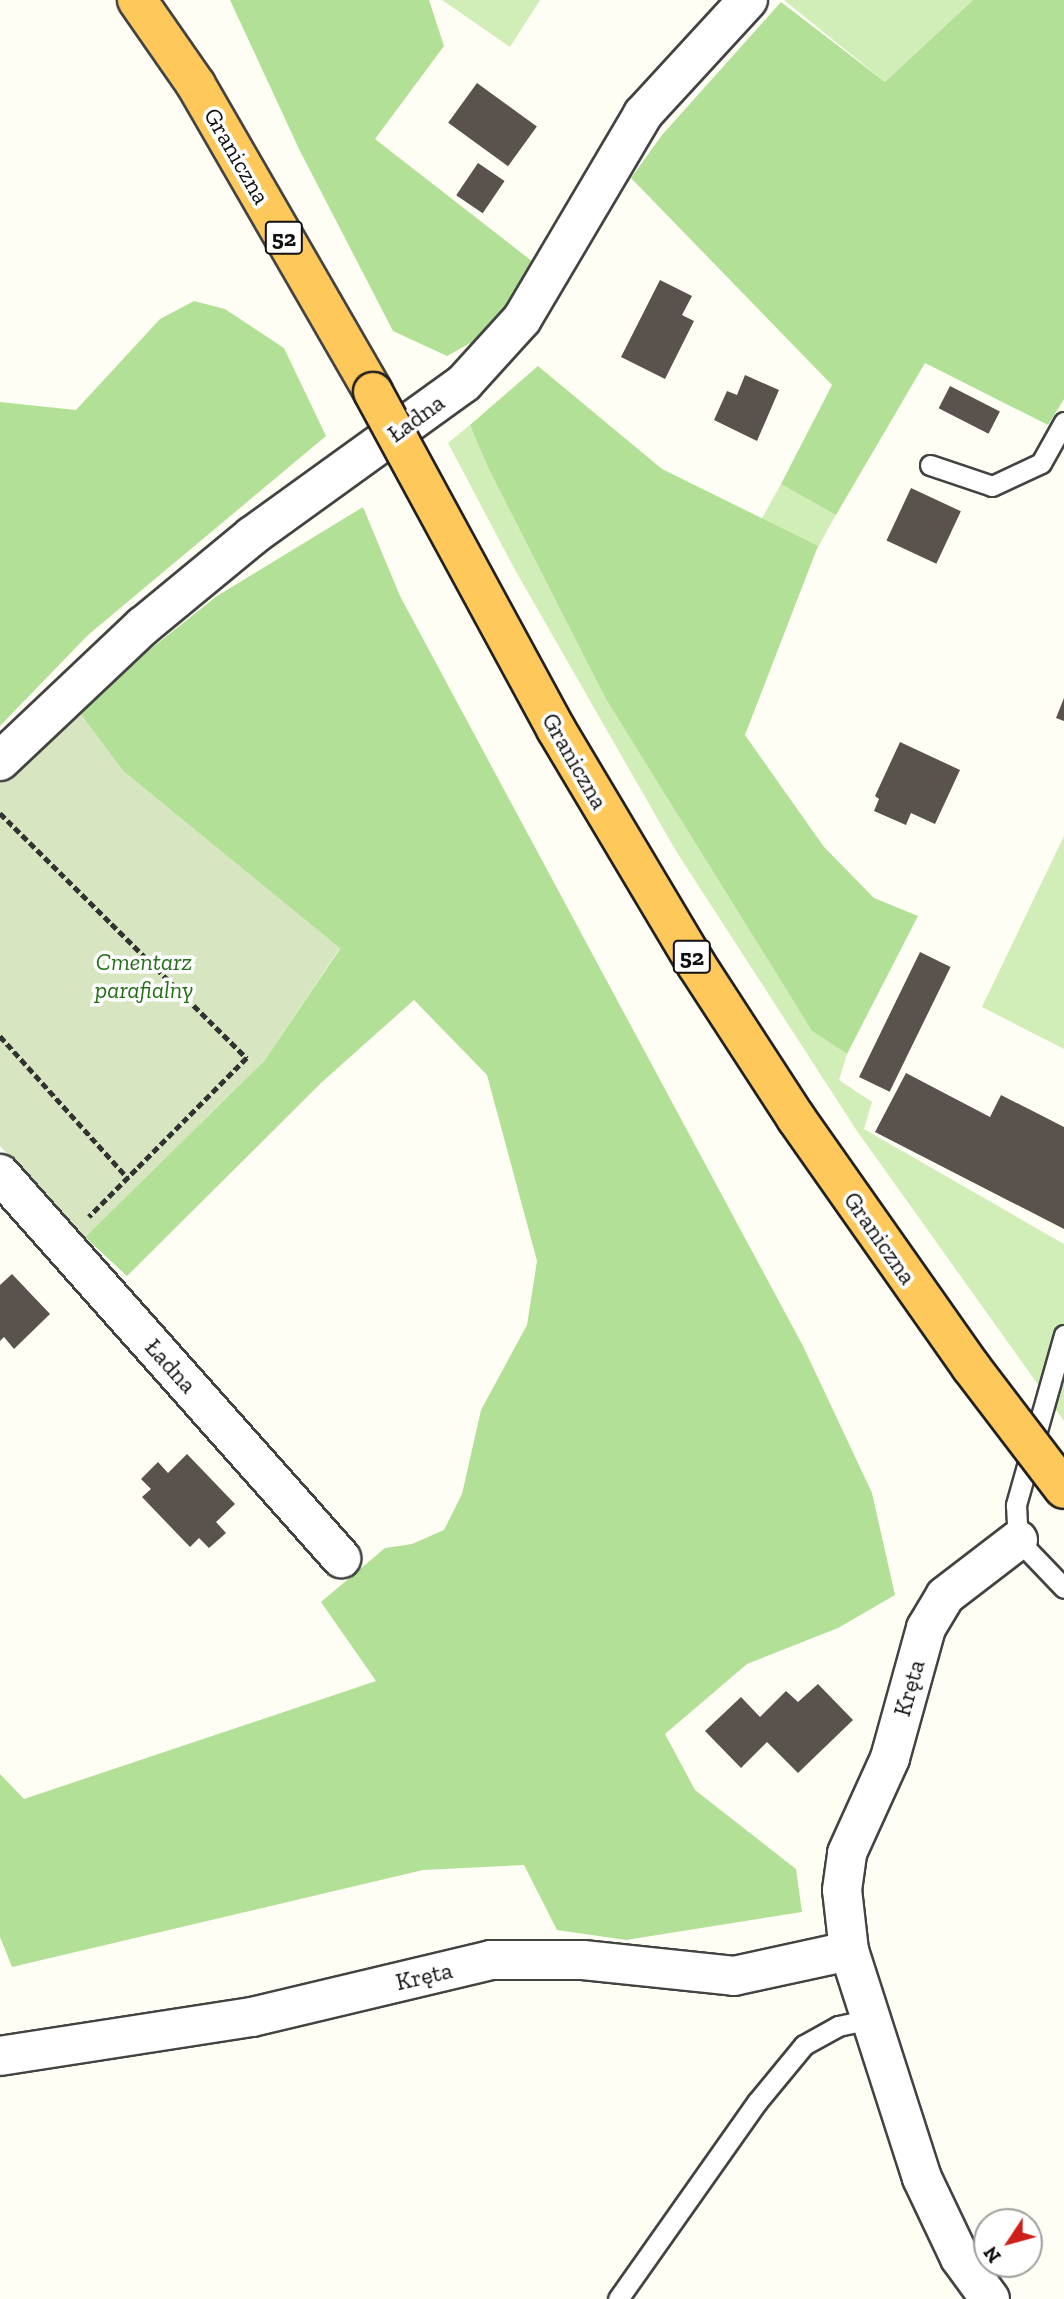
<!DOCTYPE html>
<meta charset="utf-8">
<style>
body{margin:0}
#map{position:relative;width:1064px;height:2299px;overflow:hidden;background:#fffef4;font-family:"Zilla Slab",serif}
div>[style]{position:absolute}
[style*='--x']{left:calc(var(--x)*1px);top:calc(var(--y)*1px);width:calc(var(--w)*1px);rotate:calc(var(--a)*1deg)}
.green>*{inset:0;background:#d1eeb9;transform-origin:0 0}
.forest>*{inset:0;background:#b3e097}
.cemetery>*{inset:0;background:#d7e5c1}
.building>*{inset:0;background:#5a524c;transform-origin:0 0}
.path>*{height:4.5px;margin-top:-2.25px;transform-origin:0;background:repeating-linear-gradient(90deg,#323232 0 7px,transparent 0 10.5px)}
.roads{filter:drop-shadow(2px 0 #434343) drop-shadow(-2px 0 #434343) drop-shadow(0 2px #434343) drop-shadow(0 -2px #434343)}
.service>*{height:19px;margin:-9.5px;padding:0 9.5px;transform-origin:9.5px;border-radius:9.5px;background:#fff}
.minor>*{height:38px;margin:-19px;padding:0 19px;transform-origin:19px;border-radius:19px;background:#fff}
.trunk>*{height:38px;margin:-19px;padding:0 19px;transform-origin:19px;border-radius:19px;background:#ffc85b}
.bridges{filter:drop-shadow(2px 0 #212121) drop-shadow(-2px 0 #212121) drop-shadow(0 2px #212121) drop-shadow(0 -2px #212121)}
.trunk-bridge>*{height:38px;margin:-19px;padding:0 19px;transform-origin:19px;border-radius:19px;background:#ffc85b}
span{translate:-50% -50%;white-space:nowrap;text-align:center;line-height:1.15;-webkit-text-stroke:7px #fff;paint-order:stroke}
.shield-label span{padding:2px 5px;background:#fff;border:2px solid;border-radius:5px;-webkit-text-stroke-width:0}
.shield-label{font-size:23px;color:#101010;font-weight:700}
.street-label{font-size:24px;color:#101010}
.park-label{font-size:24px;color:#256f19;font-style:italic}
.north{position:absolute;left:973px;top:2208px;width:70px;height:70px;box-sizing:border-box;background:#fff;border:2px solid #9f9f9f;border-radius:50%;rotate:234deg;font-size:19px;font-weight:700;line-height:28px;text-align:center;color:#101010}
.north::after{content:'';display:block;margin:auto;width:24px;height:32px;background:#ce1f1b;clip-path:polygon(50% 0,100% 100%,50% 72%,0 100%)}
</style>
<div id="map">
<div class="green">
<i style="clip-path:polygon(442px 0,540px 0,510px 47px)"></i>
<i style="clip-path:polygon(784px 0,973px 0,885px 82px)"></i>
<i style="clip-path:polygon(470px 425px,607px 701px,812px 1031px,847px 1054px,839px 1080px,872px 1102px,864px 1129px,1064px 1244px,1064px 1421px,857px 1131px,676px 851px,514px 568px,448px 443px)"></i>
<i style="left:781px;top:484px;width:63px;height:40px;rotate:29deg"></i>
<i style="clip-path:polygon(1064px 836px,1064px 1049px,982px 1007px)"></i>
</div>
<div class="forest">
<i style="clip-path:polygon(230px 0,429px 0,444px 46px,375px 139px,533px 262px,490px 332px,447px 356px,393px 331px,299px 149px)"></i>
<i style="clip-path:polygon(973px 0,1064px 0,1064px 399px,1048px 425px,925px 363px,836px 515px,781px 484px,832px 385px,631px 178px,662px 135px,781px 2px,885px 82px)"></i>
<i style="clip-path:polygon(194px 301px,225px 309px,284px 348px,326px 436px,88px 635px,0 726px,0 402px,76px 410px,160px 319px)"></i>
<i style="clip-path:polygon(538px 366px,662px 469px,818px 546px,745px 735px,824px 847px,874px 898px,918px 916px,847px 1054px,812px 1031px,607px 701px,488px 467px,470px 425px)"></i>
<i style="clip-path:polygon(363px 507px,400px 596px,803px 1346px,872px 1493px,895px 1595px,838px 1628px,747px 1664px,665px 1734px,695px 1790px,796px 1869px,802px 1912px,626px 1940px,557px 1930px,524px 1865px,423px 1870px,12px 1967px,0 1937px,0 1774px,24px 1799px,376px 1681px,321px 1602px,385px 1548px,412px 1544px,444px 1530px,462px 1494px,481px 1410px,527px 1325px,537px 1261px,487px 1075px,414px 1000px,322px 1082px,127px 1276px,85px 1237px,264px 1061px,340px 949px,123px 771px,76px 708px,217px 596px)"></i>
</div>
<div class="cemetery">
<i style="clip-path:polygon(76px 708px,123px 771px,340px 948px,264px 1061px,85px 1237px,0 1146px,0 780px)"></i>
</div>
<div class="building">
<i style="left:477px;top:83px;width:74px;height:49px;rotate:36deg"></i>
<i style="left:478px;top:163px;width:32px;height:39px;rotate:34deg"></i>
<i style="clip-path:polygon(660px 280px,692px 296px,682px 315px,694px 321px,665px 379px,621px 357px)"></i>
<i style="clip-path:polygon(745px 375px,779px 390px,757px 441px,714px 420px,727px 391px,737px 395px)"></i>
<i style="left:950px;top:386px;width:56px;height:25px;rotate:27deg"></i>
<i style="left:911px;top:488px;width:55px;height:58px;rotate:25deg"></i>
<i style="clip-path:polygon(1064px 698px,1064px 721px,1056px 718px)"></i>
<i style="clip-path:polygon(900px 742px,960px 770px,935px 824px,911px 813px,906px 825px,874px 811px,879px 799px,875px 796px)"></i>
<i style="left:920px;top:952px;width:34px;height:139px;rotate:26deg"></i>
<i style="clip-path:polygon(906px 1073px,990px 1117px,1001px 1095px,1064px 1127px,1064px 1229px,875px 1132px)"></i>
<i style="clip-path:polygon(12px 1274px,50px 1314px,14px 1349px,4px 1337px,0 1341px,0 1285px)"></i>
<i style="clip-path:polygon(187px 1454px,235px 1504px,216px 1522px,226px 1533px,209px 1548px,199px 1538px,190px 1547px,142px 1497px,151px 1489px,141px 1479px,158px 1462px,168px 1473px)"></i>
<i style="clip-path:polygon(818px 1684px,853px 1720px,798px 1773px,767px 1742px,741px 1768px,705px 1731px,741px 1697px,760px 1717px,786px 1691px,798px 1702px)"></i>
</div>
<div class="path">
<i style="--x:0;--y:813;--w:348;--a:44.8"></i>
<i style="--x:247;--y:1058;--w:224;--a:134.8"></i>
<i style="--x:0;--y:1036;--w:191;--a:48"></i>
</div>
<div class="roads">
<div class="service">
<i style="--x:930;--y:465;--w:65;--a:18.7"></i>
<i style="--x:992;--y:486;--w:54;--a:-25.1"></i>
<i style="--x:1041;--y:463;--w:47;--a:-60.7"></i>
<i style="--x:1064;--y:1335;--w:177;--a:105.8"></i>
<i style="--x:1016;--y:1505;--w:35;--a:87"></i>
<i style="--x:1018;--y:1540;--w:66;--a:46.2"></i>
<i style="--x:618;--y:2299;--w:241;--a:-54.8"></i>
<i style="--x:757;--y:2102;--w:74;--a:-50.5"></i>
<i style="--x:804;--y:2045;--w:39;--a:-29"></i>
<i style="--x:838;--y:2026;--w:35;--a:-12"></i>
</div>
<div class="minor">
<i style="--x:0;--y:761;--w:197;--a:-43.4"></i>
<i style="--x:143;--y:626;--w:141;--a:-39.5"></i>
<i style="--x:252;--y:536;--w:261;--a:-35.8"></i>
<i style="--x:464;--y:383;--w:86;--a:-47.8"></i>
<i style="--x:522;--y:319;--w:238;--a:-59.4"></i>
<i style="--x:643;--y:114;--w:155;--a:-47.4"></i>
<i style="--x:0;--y:1174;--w:514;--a:48.39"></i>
<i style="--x:0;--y:2056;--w:255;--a:-8.8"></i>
<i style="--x:252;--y:2017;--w:246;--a:-13.4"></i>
<i style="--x:491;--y:1960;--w:92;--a:0"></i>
<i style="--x:583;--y:1960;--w:152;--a:6"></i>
<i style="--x:734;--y:1976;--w:118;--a:-12.3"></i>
<i style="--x:990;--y:2299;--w:51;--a:-126.2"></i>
<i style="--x:960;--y:2258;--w:89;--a:-115.4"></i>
<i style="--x:922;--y:2178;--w:238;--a:-107.8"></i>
<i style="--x:849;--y:1951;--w:61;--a:-96.5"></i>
<i style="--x:842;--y:1890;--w:37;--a:-82"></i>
<i style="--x:847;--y:1853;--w:104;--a:-65.6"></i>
<i style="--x:890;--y:1758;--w:135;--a:-74.5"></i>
<i style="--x:926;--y:1628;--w:37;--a:-59"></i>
<i style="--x:945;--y:1596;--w:92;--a:-37.5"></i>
</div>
<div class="trunk">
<i style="--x:137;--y:0;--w:103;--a:55.2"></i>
<i style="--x:196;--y:85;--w:354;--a:60"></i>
</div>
</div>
<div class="bridges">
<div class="trunk-bridge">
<i style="--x:373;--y:392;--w:383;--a:61.5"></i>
<i style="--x:556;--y:729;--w:274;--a:59.2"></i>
<i style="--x:696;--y:964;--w:184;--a:57"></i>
<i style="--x:796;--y:1118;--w:304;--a:54.9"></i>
<i style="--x:971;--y:1367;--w:153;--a:52.7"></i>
</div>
</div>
<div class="shield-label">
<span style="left:284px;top:238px">52</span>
<span style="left:692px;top:957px">52</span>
</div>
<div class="street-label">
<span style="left:237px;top:156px;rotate:60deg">Graniczna</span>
<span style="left:416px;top:418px;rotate:-36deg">Ładna</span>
<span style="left:575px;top:761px;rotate:60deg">Graniczna</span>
<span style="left:880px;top:1238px;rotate:55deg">Graniczna</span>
<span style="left:171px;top:1366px;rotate:48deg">Ładna</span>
<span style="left:909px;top:1688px;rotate:-74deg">Kręta</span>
<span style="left:424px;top:1976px;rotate:-13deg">Kręta</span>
</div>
<div class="park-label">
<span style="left:144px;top:976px">Cmentarz<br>parafialny</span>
</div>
<div class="north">N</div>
</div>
